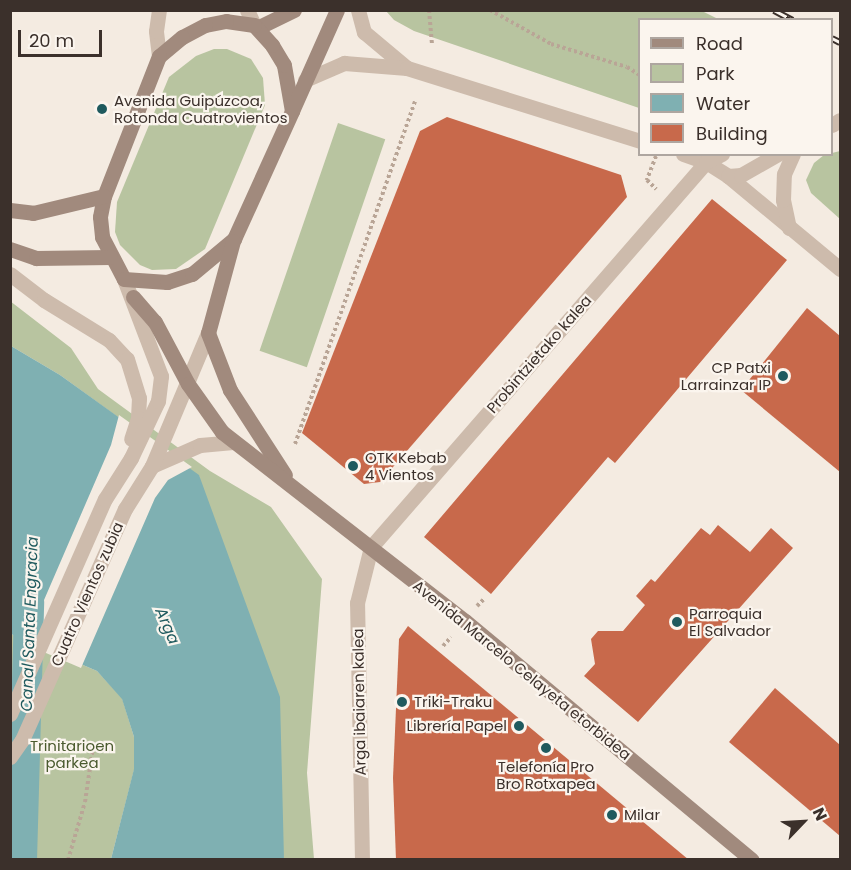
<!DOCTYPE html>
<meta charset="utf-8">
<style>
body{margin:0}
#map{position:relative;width:851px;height:870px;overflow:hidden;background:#f4ebe1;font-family:Poppins,sans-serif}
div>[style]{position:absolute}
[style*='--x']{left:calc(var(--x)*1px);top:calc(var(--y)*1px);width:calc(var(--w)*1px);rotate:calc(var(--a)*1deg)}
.green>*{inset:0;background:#b8c4a0;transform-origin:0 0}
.water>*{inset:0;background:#7fb0b2}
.pier>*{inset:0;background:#f4ebe1}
.canal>*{height:30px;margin:-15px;padding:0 15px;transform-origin:15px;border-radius:15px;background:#7fb0b2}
.building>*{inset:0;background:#c8694b}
.path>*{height:4px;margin-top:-2px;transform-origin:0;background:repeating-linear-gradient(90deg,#b9a596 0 3px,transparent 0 6px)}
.minor>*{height:15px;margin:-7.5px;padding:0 7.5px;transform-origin:7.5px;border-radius:7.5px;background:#cdbbac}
.tertiary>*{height:15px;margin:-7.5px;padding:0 7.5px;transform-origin:7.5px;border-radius:7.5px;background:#cdbbac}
.secondary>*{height:15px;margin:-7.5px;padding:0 7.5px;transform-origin:7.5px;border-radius:7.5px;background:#a18a7d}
.rail>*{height:7px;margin-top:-3.5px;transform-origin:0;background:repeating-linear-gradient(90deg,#fbf5ee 0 14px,#3b302b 0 28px);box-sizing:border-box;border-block:2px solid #3b302b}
.dots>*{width:16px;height:16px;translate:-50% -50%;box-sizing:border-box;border:3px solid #fbf5ee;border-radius:50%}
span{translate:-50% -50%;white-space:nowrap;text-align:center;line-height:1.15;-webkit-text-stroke:4.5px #fbf5ee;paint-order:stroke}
.poi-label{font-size:15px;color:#3b302b}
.left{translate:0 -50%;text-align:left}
.right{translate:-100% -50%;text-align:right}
.street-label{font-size:15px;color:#3b302b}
.park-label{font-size:15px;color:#4a5a2e}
.water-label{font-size:16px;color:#1f5a5e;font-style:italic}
.frame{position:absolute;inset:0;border:12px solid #3b302b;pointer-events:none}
.legend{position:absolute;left:638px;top:18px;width:195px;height:138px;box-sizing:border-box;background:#fbf5ee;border:2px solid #aea6a0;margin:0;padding:8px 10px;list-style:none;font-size:18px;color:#3b302b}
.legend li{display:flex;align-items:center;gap:12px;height:30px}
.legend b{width:30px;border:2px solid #aea6a0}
.north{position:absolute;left:773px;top:792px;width:60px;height:60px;-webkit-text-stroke:4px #fbf5ee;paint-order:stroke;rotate:65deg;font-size:16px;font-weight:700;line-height:24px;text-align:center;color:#3b302b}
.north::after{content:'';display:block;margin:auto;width:21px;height:27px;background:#3b302b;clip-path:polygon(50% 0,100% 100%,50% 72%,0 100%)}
.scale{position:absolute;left:18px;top:30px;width:84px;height:27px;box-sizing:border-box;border:3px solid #3b302b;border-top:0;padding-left:8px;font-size:18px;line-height:21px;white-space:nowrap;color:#3b302b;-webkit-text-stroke:4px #fbf5ee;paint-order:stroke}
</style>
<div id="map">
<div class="green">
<i style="clip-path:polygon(702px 11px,718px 19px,640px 20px,639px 108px,414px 31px,394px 20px,386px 11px)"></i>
<i style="clip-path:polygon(214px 49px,227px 49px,251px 59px,263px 78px,265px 105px,205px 249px,176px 269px,152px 270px,140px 265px,120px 245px,115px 232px,117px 202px,169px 77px,196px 56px)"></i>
<i style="left:338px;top:123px;width:50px;height:241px;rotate:19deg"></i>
<i style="clip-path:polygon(840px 151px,840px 219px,811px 193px,806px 180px,814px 163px,824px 155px)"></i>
<i style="clip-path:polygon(10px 301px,71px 348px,98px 389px,210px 471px,271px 507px,322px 579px,307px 773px,314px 859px,284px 859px,199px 476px,60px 375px,11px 346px)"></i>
<i style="clip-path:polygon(11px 634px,97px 671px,122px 698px,134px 737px,134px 770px,111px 859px,11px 860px)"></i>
</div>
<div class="water">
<i style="clip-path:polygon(11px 346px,60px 375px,199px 475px,280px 697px,284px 859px,111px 859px,134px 769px,134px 737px,122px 699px,97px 671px,11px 634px)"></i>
</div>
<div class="pier">
<i style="clip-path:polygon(119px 415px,192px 467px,168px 480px,155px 498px,81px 668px,25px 644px,111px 445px)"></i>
</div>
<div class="canal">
<i style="--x:22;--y:860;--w:258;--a:-88.4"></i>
</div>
<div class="building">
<i style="clip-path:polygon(447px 117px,621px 175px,627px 197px,380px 482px,364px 484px,302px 433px,420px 131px)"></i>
<i style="clip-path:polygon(712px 199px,787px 260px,615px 463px,608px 457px,491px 594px,424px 537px)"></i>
<i style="clip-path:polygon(807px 308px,840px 336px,840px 472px,741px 390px)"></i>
<i style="clip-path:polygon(718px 525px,750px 552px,771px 528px,793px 548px,638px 722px,584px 676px,595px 664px,591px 639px,598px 631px,623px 631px,645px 605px,636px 596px,651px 579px,655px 582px,701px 528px,710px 535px)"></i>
<i style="clip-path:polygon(408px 626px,689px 860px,396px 860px,393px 778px,399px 639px)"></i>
<i style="clip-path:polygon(775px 688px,840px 745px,840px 836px,729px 742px)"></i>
</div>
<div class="path">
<i style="--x:429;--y:10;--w:36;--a:85"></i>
<i style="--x:490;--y:10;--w:70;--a:29.1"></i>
<i style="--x:551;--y:44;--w:79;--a:16.8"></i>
<i style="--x:627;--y:67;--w:15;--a:32"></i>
<i style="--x:656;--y:156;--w:26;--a:111"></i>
<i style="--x:647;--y:180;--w:13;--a:45"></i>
<i style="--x:295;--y:444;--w:363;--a:-70.7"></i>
<i style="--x:477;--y:606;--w:11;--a:-45"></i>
<i style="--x:443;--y:646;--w:12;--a:-48"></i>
<i style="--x:68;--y:860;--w:60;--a:-73.7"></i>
<i style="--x:85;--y:802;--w:56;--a:-81.7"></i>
</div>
<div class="minor">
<i style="--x:247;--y:10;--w:17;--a:65"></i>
<i style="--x:358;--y:10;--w:23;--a:75"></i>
<i style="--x:364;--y:32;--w:56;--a:39.9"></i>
<i style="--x:159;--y:56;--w:25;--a:-97"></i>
<i style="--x:156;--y:31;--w:21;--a:-82"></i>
<i style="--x:305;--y:80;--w:43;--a:-23.6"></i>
<i style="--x:344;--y:63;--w:63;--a:4.5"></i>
<i style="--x:407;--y:68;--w:244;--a:17.4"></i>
<i style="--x:832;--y:125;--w:9;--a:-32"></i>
<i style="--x:683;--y:154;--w:24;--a:19"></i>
<i style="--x:706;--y:162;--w:26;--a:32"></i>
<i style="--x:728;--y:176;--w:146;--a:39.7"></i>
<i style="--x:728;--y:176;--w:13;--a:-4"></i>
<i style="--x:741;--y:175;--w:43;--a:-29.6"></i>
<i style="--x:789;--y:228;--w:29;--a:-102"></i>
<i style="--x:783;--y:200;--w:26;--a:-88"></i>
<i style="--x:784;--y:174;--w:22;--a:-66"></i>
<i style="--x:362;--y:860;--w:257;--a:-91.1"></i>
<i style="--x:357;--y:603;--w:58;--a:-76"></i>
<i style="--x:371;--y:547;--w:510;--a:-48.97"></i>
<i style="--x:706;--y:162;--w:18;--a:-27"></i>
</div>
<div class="tertiary">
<i style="--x:10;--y:274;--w:43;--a:37.4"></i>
<i style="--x:44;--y:300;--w:76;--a:31.6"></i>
<i style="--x:109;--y:340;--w:26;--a:47"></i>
<i style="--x:127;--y:359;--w:41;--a:72.9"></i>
<i style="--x:139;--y:398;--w:20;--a:93"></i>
<i style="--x:138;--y:418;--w:22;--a:108"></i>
<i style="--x:152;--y:466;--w:52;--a:-23.6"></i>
<i style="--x:200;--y:445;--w:33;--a:-5"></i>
<i style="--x:10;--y:714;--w:235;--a:-66.2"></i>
<i style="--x:105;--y:499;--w:49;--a:-57.6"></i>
<i style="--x:131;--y:458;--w:63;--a:-64.7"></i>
<i style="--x:158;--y:401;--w:25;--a:-83"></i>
<i style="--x:161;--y:376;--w:104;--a:-110.9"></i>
<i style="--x:10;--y:757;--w:21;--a:-55"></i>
<i style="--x:22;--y:740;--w:253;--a:-66"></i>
<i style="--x:125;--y:509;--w:51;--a:-57.9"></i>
<i style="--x:152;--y:466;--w:144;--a:-67.2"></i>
</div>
<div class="secondary">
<i style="--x:257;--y:28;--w:41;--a:-25.9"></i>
<i style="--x:292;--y:111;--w:47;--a:-99.9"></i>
<i style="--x:284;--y:65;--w:23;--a:-121"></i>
<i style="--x:272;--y:45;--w:27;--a:-132"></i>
<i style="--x:254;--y:25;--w:28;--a:-172"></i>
<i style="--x:226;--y:21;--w:21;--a:169"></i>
<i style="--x:205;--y:25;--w:26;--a:152"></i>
<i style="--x:182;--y:37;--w:30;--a:140"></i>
<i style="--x:159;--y:56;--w:150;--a:111.4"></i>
<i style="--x:104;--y:196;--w:21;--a:101"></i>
<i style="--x:100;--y:217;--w:20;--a:84"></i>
<i style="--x:102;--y:237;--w:47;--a:62.4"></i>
<i style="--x:124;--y:279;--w:43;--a:4"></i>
<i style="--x:167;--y:282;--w:26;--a:-18"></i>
<i style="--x:192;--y:274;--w:55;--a:-39.8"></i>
<i style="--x:234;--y:239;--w:141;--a:-65.6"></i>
<i style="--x:292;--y:111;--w:111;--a:-66"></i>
<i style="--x:10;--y:210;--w:23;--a:7"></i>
<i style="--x:33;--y:213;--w:73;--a:-13.5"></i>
<i style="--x:233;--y:241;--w:95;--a:105.2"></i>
<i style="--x:208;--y:333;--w:61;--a:68.9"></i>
<i style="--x:230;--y:390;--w:101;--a:57.1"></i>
<i style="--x:10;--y:249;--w:28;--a:19"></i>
<i style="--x:36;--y:258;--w:74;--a:-0.8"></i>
<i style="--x:133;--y:297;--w:33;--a:49"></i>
<i style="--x:155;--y:322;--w:70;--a:62"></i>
<i style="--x:188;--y:384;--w:59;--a:54.7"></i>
<i style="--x:222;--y:432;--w:308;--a:37.9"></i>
<i style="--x:465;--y:621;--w:373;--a:39.8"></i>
</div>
<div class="rail">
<i style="--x:774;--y:10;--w:21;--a:28"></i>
<i style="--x:832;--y:38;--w:9;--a:27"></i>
</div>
<div class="dots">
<i style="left:102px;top:109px;background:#1f5a5e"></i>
<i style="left:783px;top:376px;background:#1f5a5e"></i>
<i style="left:353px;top:466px;background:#1f5a5e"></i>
<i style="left:677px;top:622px;background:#1f5a5e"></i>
<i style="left:402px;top:702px;background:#1f5a5e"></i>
<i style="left:519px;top:726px;background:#1f5a5e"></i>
<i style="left:546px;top:748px;background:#1f5a5e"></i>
<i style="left:612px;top:815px;background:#1f5a5e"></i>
</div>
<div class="poi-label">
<span class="left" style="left:114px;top:109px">Avenida Guipúzcoa,<br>Rotonda Cuatrovientos</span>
<span class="right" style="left:771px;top:376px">CP Patxi<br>Larrainzar IP</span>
<span class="left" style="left:365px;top:466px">OTK Kebab<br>4 Vientos</span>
<span class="left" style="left:689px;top:622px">Parroquia<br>El Salvador</span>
<span class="left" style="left:414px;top:702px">Triki-Traku</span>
<span class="right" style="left:507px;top:726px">Librería Papel</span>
<span style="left:546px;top:775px">Telefonía Pro<br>Bro Rotxapea</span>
<span class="left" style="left:624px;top:815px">Milar</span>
</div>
<div class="street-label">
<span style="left:539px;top:354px;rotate:-49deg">Probintzietako kalea</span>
<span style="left:87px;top:594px;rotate:-66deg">Cuatro Vientos zubia</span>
<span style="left:522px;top:670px;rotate:39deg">Avenida Marcelo Celayeta etorbidea</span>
<span style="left:359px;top:702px;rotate:-91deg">Arga ibaiaren kalea</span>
</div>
<div class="park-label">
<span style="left:72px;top:754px">Trinitarioen<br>parkea</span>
</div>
<div class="water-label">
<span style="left:30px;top:624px;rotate:-88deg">Canal Santa Engracia</span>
<span style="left:167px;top:626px;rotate:67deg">Arga</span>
</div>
<div class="frame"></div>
<ul class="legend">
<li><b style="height:8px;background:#a18a7d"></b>Road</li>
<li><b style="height:16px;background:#b8c4a0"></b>Park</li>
<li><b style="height:16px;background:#7fb0b2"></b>Water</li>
<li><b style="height:16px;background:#c8694b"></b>Building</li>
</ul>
<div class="north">N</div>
<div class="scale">20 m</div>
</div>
